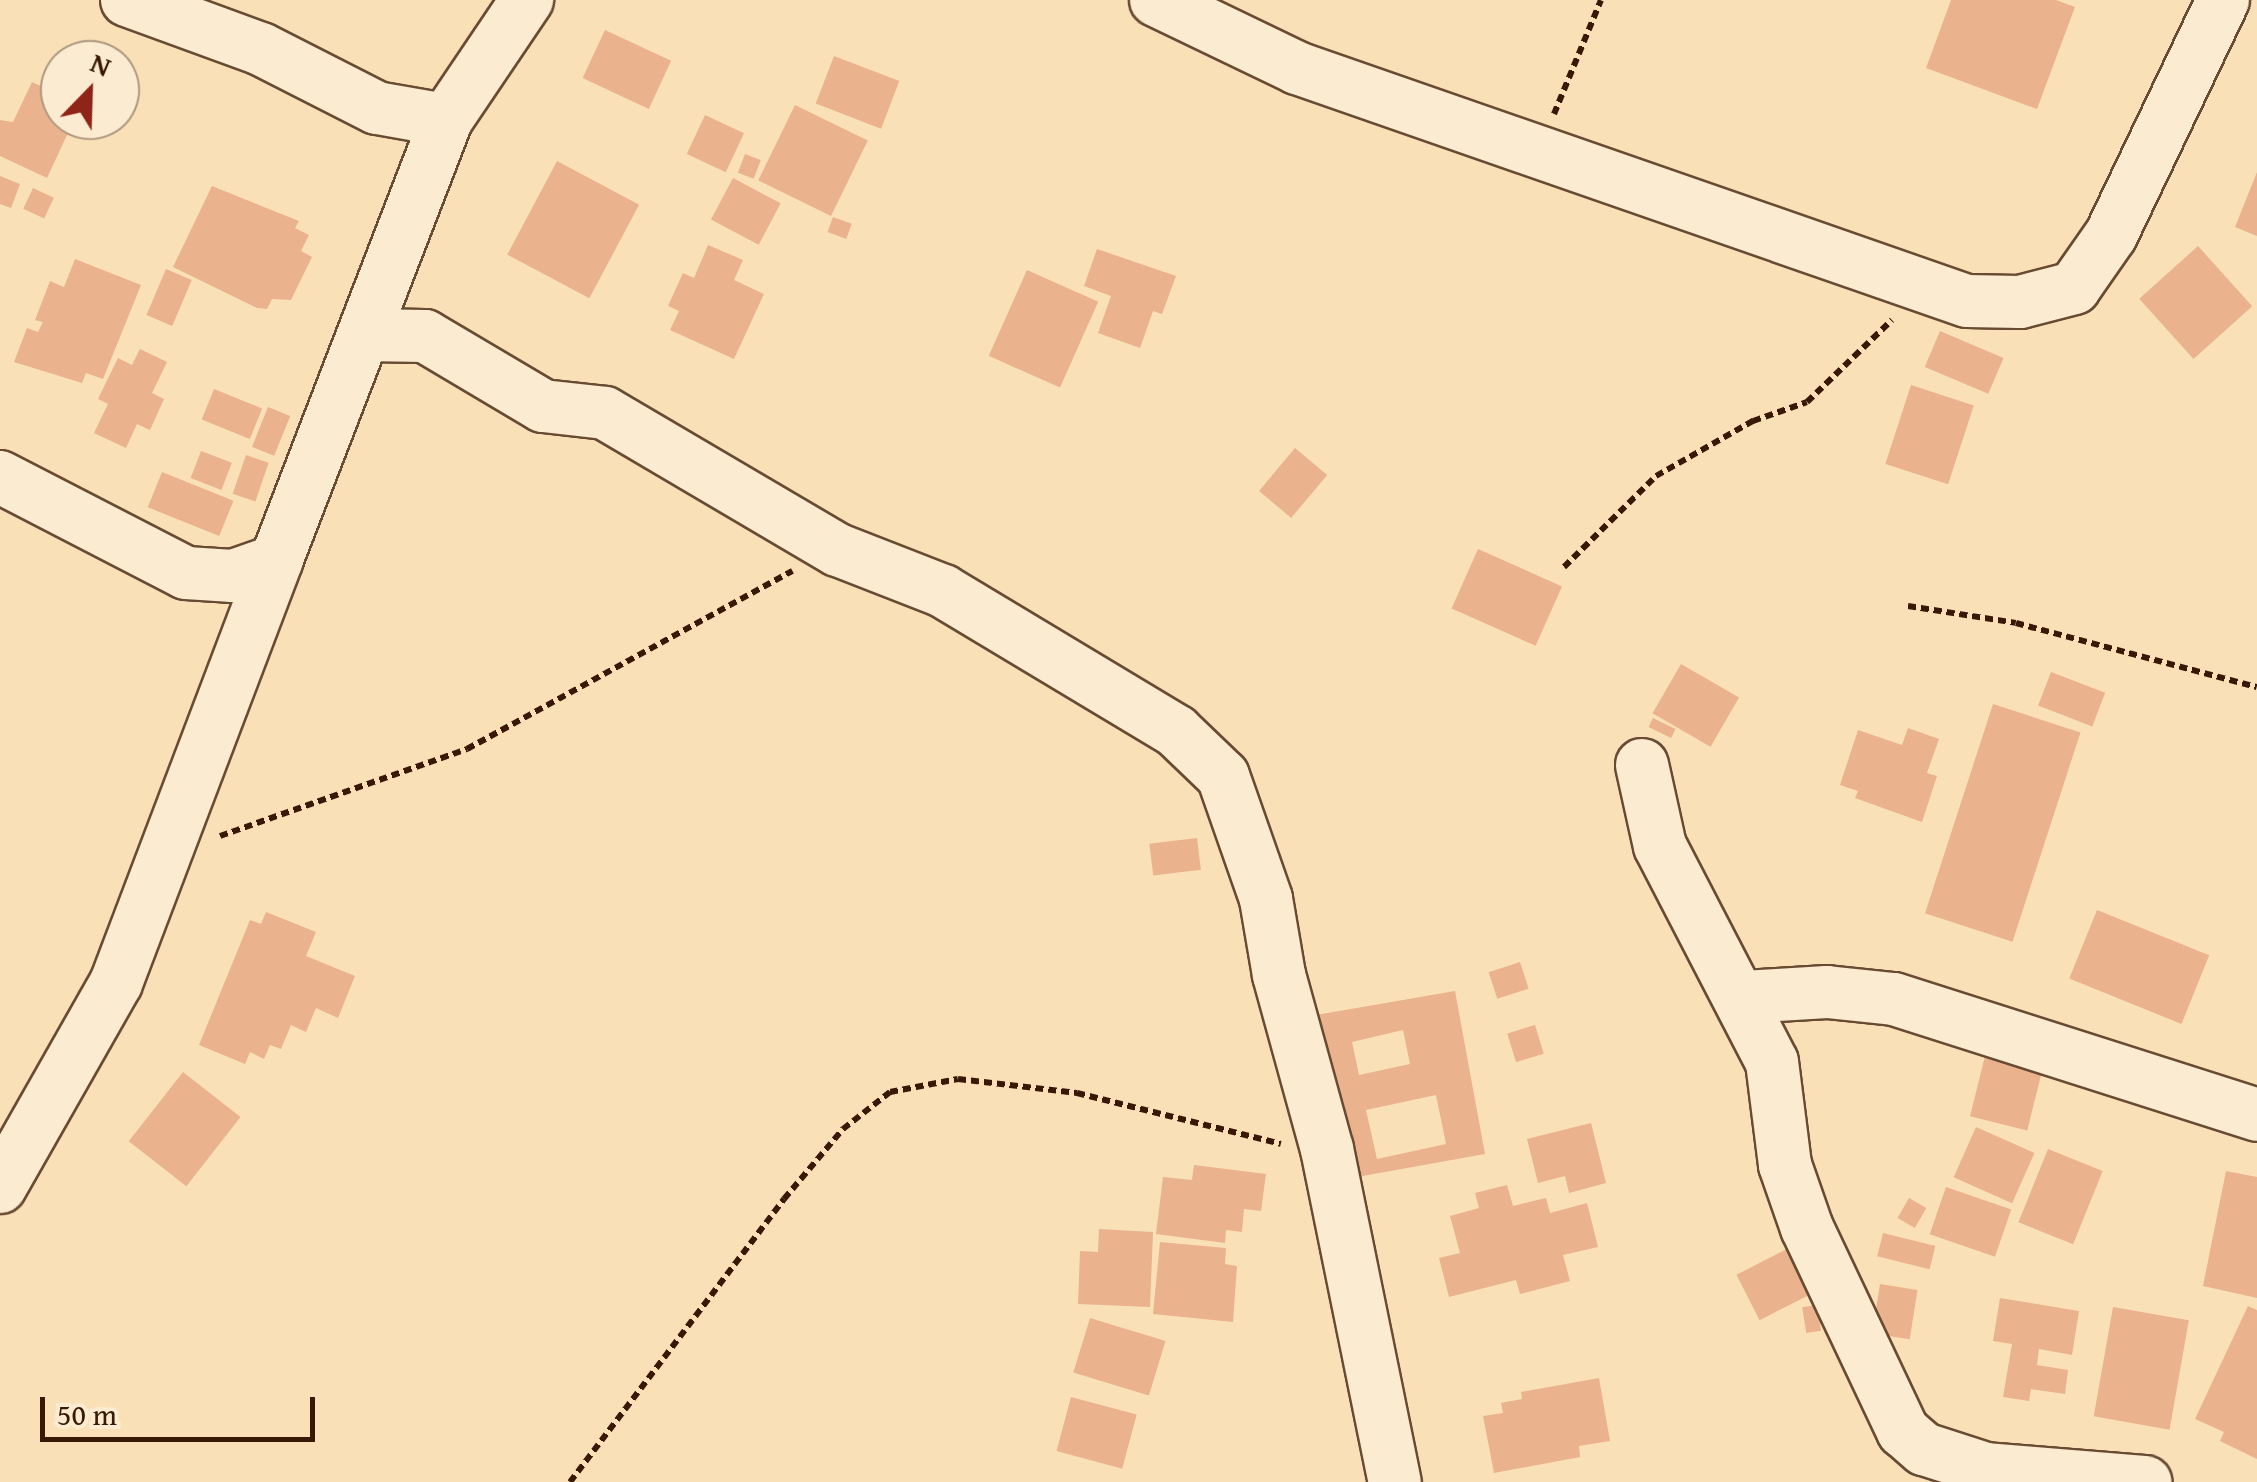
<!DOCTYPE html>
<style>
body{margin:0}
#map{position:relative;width:2257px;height:1482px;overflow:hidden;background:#f9e0b7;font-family:"Gentium Book Plus",serif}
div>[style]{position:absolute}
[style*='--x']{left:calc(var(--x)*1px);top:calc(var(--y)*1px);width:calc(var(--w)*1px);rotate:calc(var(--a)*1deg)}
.building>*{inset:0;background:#ebb28e;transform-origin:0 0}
.path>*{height:6px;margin-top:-3px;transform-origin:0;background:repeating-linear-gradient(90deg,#381905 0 8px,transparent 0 13px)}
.roads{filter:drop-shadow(2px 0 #684b32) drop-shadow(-2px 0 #684b32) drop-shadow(0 2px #684b32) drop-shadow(0 -2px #684b32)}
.minor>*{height:52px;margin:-26px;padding:0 26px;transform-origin:26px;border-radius:26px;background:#fbebd0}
span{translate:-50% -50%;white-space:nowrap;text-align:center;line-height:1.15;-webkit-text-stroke:10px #fbebd0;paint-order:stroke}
.north{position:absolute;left:40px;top:40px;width:100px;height:100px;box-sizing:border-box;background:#fbebd0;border:2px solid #ad977f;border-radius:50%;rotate:23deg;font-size:28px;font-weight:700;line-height:40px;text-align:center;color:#381905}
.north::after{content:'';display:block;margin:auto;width:35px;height:45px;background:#8f2418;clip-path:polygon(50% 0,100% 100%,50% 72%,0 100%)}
.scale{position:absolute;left:40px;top:1397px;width:275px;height:45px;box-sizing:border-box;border:5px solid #381905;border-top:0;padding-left:12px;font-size:30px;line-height:35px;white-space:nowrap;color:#381905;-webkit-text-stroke:8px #fbebd0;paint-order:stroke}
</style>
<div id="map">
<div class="building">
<i style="clip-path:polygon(1951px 0,2056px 0,2075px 7px,2037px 109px,1926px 68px)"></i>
<i style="left:605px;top:30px;width:73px;height:53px;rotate:25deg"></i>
<i style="left:834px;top:56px;width:70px;height:51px;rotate:21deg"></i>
<i style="clip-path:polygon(32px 82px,60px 95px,60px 120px,74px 120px,47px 178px,0 156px,0 120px,13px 122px)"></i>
<i style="left:795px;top:105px;width:81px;height:84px;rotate:26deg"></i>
<i style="left:705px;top:115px;width:43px;height:43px;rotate:25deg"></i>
<i style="left:745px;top:154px;width:17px;height:20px;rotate:21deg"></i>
<i style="left:557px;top:161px;width:93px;height:106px;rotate:28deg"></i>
<i style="clip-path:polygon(2257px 172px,2257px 236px,2235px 227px)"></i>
<i style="clip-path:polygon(0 176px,20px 184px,11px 208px,0 204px)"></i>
<i style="left:733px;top:178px;width:54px;height:47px;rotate:28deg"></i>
<i style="clip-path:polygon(212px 186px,299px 221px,295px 228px,309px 235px,301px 251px,312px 257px,291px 300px,272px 299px,267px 309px,257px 308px,173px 267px)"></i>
<i style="left:33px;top:188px;width:23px;height:23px;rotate:25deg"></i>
<i style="left:833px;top:217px;width:20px;height:16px;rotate:20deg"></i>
<i style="clip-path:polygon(708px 245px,743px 260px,734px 280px,764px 294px,734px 359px,670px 330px,679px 311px,668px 306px,683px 273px,694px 278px)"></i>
<i style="left:2198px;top:246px;width:81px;height:79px;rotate:48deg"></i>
<i style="clip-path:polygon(1097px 249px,1176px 276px,1162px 314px,1153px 311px,1140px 348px,1098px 333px,1111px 296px,1084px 286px)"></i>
<i style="clip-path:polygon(75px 259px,141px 285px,103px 379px,86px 373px,82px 383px,14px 362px,27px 328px,38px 332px,43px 322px,35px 320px,50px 281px,64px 287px)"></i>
<i style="left:166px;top:269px;width:28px;height:50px;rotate:23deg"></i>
<i style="left:1027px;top:270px;width:78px;height:94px;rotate:24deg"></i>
<i style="left:1940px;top:331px;width:69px;height:39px;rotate:23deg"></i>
<i style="clip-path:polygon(140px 349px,167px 362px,152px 393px,164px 399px,150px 430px,137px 424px,126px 448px,94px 433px,108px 404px,98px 399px,118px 358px,132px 365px)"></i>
<i style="left:1911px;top:385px;width:66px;height:83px;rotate:18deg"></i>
<i style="left:214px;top:389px;width:52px;height:33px;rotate:22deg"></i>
<i style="left:268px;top:407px;width:24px;height:43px;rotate:22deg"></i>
<i style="left:1295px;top:448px;width:42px;height:56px;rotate:40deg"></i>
<i style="left:201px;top:451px;width:33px;height:29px;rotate:21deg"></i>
<i style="left:246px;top:455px;width:24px;height:41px;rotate:19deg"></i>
<i style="left:162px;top:472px;width:77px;height:38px;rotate:22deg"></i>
<i style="left:1478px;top:549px;width:92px;height:65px;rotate:24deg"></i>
<i style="left:1681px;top:664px;width:67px;height:57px;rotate:30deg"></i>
<i style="left:2051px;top:672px;width:58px;height:36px;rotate:21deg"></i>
<i style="left:1993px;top:704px;width:92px;height:220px;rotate:18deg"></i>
<i style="left:1653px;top:718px;width:25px;height:10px;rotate:26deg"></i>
<i style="clip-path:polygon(1908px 728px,1939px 739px,1927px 773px,1937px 776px,1922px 822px,1855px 798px,1858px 791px,1840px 785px,1858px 730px,1902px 745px)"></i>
<i style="left:1197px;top:838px;width:32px;height:48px;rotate:83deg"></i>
<i style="left:2097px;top:910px;width:121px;height:74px;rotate:22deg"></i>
<i style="clip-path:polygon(266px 912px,316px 932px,306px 956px,355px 976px,338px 1018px,316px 1008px,306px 1032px,291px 1025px,281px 1049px,270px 1045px,264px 1059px,250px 1052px,245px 1064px,199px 1045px,250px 920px,261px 924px)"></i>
<i style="left:1520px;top:962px;width:28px;height:33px;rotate:72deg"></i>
<i style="clip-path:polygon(evenodd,1455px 991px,1485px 1154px,1346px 1179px,1316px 1015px,1455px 991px,1403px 1030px,1410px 1064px,1359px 1075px,1352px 1042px,1403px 1030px,1455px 991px,1436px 1095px,1446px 1144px,1377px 1159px,1366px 1110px,1436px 1095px)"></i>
<i style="left:1535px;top:1025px;width:30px;height:29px;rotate:73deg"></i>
<i style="left:1985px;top:1056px;width:59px;height:62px;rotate:14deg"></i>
<i style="left:183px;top:1072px;width:73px;height:88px;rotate:38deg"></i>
<i style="clip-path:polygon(1591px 1123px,1606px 1183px,1569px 1193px,1565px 1176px,1538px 1183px,1527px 1139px)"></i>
<i style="left:1976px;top:1127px;width:64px;height:55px;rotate:24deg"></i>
<i style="left:2048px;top:1149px;width:59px;height:79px;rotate:22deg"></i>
<i style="clip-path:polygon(1194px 1165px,1266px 1174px,1261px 1211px,1244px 1209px,1242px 1232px,1226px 1230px,1225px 1243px,1156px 1234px,1163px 1177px,1192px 1180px)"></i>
<i style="clip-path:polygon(2226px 1171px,2257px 1177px,2257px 1298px,2203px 1286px)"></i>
<i style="clip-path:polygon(1507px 1185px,1513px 1206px,1546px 1198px,1550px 1213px,1587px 1203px,1598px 1247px,1563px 1255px,1570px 1281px,1520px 1294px,1516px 1280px,1449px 1297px,1439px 1258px,1460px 1253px,1450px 1216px,1479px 1208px,1475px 1193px)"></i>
<i style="left:1946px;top:1187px;width:69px;height:50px;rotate:19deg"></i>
<i style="left:1909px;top:1198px;width:20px;height:23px;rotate:30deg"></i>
<i style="clip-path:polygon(1099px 1229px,1153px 1232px,1150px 1307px,1078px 1304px,1080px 1251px,1098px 1252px)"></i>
<i style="left:1883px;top:1233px;width:54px;height:24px;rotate:14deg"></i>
<i style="clip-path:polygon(1160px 1242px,1226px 1248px,1225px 1264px,1237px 1266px,1233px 1322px,1153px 1314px)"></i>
<i style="left:1789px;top:1248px;width:51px;height:59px;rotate:63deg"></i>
<i style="left:1880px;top:1284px;width:38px;height:50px;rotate:9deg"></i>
<i style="clip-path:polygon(2000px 1298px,2079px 1311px,2072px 1355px,2039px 1349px,2037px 1365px,2068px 1370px,2065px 1394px,2031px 1389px,2029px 1401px,2003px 1397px,2012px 1344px,1993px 1341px)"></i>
<i style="left:1817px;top:1305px;width:26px;height:15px;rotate:81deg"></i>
<i style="clip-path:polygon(2248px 1306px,2257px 1310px,2257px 1459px,2220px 1441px,2224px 1432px,2195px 1419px)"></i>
<i style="left:2113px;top:1307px;width:77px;height:111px;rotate:10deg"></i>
<i style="left:1090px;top:1318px;width:79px;height:57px;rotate:17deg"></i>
<i style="clip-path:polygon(1599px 1378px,1610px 1441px,1579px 1446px,1580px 1457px,1494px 1473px,1483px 1416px,1503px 1413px,1501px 1403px,1522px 1399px,1521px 1392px)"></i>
<i style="left:1071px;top:1397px;width:68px;height:56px;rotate:15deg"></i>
</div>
<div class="path">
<i style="--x:1554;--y:114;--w:123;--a:-67.6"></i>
<i style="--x:1564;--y:567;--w:129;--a:-44.7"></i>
<i style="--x:1656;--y:476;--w:112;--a:-29.6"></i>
<i style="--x:1753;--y:421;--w:57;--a:-19.4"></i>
<i style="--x:1807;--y:402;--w:118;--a:-44"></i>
<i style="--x:1908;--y:606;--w:109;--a:8.9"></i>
<i style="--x:2016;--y:623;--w:249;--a:14.9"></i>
<i style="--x:220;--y:836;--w:262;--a:-19.4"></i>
<i style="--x:467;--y:749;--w:371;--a:-28.7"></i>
<i style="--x:570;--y:1482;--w:355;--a:-52.9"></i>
<i style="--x:784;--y:1199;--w:92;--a:-49.9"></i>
<i style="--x:843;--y:1129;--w:60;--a:-38.2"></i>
<i style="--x:890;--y:1092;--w:69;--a:-10.8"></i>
<i style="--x:958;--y:1079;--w:120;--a:6.7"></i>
<i style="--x:1077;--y:1093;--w:210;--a:14"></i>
</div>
<div class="roads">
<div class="minor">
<i style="--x:127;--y:0;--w:143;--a:20.1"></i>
<i style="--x:261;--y:49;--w:130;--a:27"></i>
<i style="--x:377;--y:108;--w:70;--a:9.9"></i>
<i style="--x:1156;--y:0;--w:157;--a:25.7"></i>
<i style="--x:1297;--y:68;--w:709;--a:19.18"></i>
<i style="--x:1967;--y:301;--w:53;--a:1.1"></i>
<i style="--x:2020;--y:302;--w:56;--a:-14.5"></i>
<i style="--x:2074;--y:288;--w:65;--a:-55.1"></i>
<i style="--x:2111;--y:235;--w:260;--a:-64.5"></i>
<i style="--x:365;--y:335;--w:60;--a:1"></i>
<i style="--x:425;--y:336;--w:137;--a:30.7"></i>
<i style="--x:543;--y:406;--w:62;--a:6.4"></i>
<i style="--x:605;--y:413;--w:270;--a:30.5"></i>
<i style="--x:838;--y:550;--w:113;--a:21.3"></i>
<i style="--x:943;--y:591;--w:272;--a:31"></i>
<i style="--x:1176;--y:731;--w:65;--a:43.8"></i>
<i style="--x:1223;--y:776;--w:130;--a:70.7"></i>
<i style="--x:1266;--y:899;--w:77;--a:80.3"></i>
<i style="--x:1279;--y:975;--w:180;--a:74.6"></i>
<i style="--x:1327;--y:1149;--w:340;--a:78.5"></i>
<i style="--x:0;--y:477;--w:209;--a:27.3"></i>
<i style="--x:186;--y:573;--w:47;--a:3.7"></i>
<i style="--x:233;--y:576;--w:46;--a:-19.2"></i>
<i style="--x:276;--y:561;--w:473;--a:-68.9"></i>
<i style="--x:446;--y:120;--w:145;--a:-56"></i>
<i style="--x:1642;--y:765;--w:83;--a:77.5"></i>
<i style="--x:1660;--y:846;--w:243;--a:62.6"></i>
<i style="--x:1772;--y:1062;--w:104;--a:82.8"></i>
<i style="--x:1785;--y:1165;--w:67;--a:70.8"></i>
<i style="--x:1807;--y:1228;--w:225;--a:64.7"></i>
<i style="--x:1903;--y:1431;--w:28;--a:41"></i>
<i style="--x:1924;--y:1449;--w:65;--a:17.9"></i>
<i style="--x:1986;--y:1469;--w:160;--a:4.7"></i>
<i style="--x:1744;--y:997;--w:83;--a:-3.4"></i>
<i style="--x:1827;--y:992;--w:67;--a:6"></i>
<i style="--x:1894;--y:999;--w:381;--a:17.7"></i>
<i style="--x:0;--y:1187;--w:235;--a:-60.4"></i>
<i style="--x:116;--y:983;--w:451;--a:-69.2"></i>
</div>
</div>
<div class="north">N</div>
<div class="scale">50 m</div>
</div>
